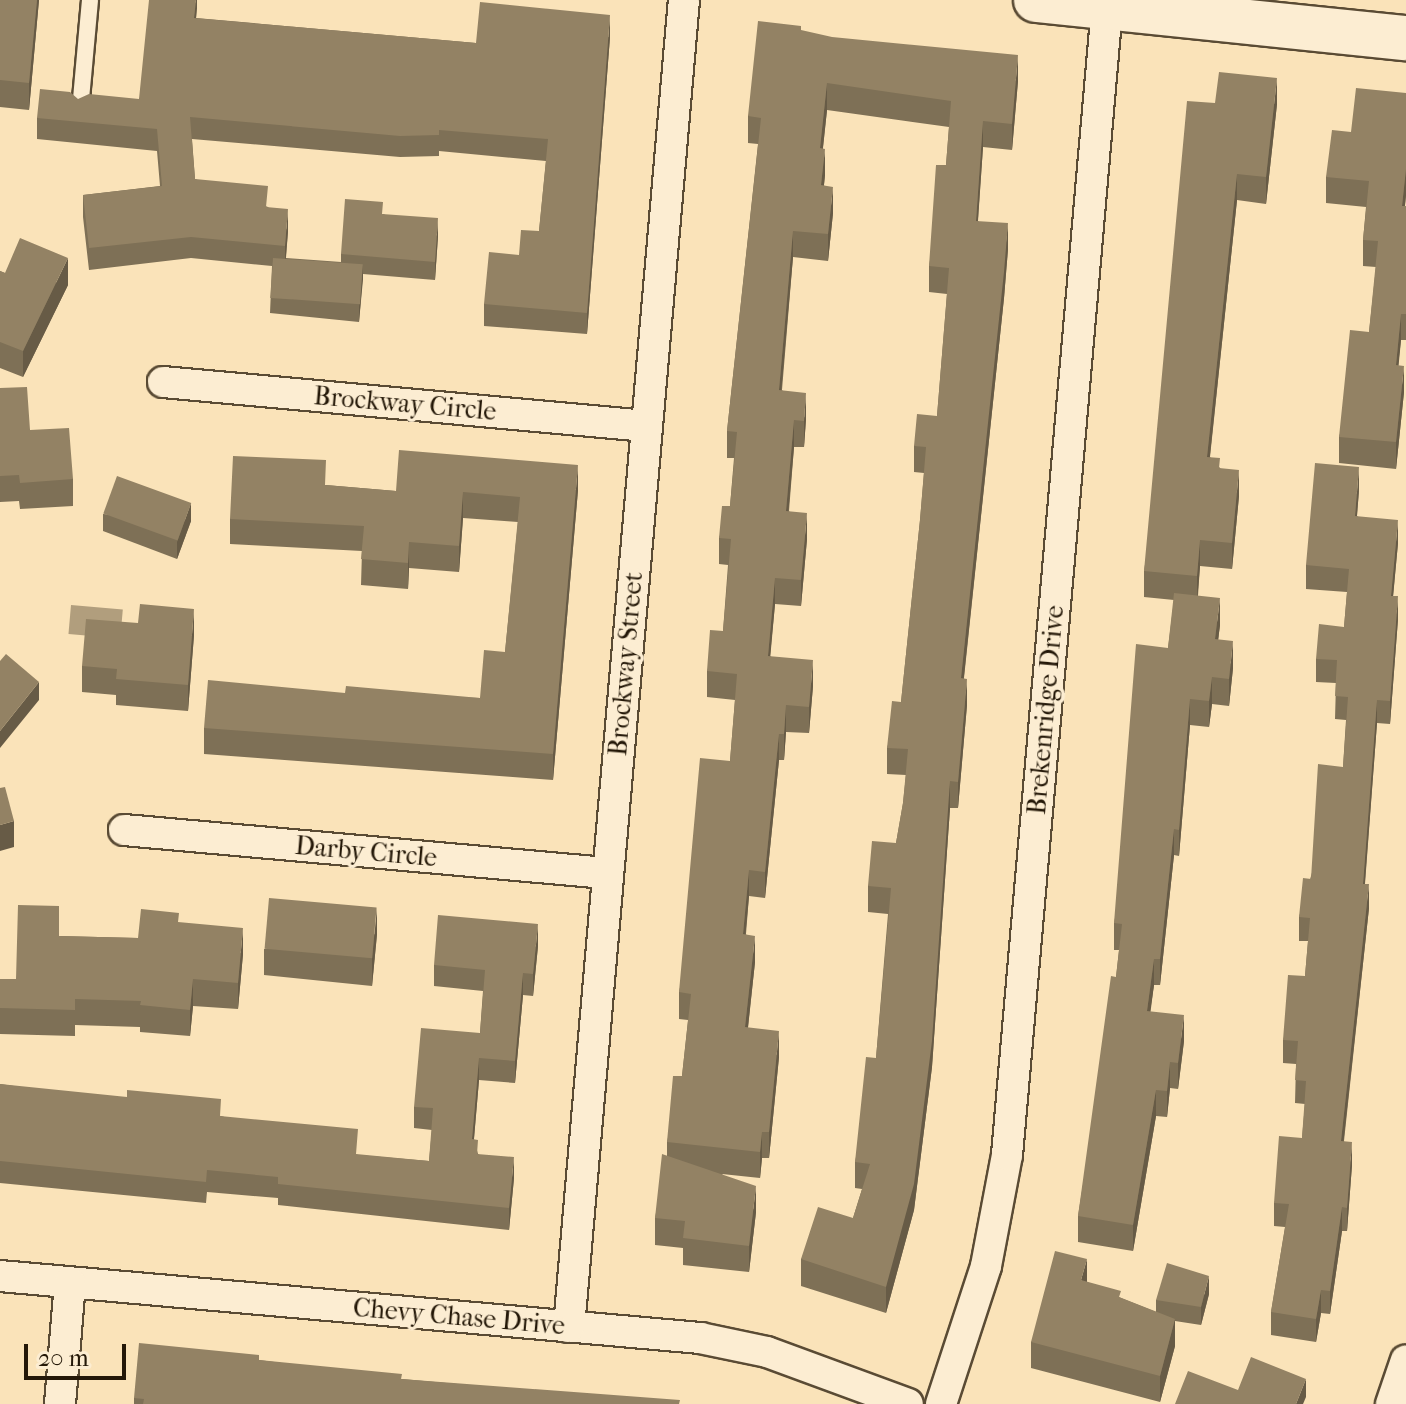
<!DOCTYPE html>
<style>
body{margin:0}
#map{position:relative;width:1406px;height:1404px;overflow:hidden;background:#fae3b9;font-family:"IM FELL French Canon",serif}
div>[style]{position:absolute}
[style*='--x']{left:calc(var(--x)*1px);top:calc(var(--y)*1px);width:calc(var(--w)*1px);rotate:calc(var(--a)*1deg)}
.water>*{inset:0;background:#b19e7d;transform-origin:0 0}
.roads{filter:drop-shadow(2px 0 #5a4b34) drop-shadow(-2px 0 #5a4b34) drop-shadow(0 2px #5a4b34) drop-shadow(0 -2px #5a4b34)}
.lane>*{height:16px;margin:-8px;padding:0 8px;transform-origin:8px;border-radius:8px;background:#fcedd2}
.street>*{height:30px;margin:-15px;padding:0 15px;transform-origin:15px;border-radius:15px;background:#fcedd2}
.secondary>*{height:44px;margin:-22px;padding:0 22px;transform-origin:22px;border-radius:22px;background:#fcedd2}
.wall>*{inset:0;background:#7e7056}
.shaded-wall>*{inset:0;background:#675b46}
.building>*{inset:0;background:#938264;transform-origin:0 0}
span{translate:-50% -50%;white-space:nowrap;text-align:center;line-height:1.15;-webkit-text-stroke:7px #fcedd2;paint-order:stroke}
.street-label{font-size:26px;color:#241808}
.scale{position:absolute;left:24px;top:1344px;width:102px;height:36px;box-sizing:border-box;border:4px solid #241808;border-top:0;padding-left:10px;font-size:24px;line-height:28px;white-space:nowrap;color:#241808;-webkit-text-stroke:6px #fcedd2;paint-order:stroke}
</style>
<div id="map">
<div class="water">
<i style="left:71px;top:605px;width:52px;height:29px;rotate:5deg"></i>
</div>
<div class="roads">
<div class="lane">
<i style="--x:80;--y:110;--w:110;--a:-84.8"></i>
</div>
<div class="street">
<i style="--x:163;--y:382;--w:486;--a:5.2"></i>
<i style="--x:124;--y:830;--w:486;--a:5.1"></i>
<i style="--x:0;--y:1276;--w:703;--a:5.06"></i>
<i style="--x:700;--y:1338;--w:68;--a:11.8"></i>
<i style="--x:767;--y:1352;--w:150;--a:20.2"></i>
<i style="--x:569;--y:1327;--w:1332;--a:-85.05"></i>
<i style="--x:60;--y:1404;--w:122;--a:-85.3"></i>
<i style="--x:941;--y:1404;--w:145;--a:-71.9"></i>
<i style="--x:986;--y:1266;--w:113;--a:-79.3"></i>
<i style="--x:1007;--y:1155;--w:1152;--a:-85.02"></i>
<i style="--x:1391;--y:1404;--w:46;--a:-71.2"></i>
</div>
<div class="secondary">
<i style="--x:1036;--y:0;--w:372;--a:5.9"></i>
</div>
</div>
<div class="wall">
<i style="clip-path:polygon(0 0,39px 0,29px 110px,0 107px)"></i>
<i style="clip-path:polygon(197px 0,196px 18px,476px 43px,610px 37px,587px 334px,484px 326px,484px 304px,519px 255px,539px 231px,546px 161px,439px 151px,439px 156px,400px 157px,192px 139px,195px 179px,268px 207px,288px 231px,286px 258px,341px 262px,341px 254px,383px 214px,438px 236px,435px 280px,363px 274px,359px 322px,270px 313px,272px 266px,191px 258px,89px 270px,83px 217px,83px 195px,160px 186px,157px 151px,37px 139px,37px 118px,78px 99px,139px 99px)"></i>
<i style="clip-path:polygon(801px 31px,1018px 81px,1012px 150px,983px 147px,978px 221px,1008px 249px,1004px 298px,964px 678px,967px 705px,958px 808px,950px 808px,932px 1067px,914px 1210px,886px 1313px,801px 1286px,801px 1259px,853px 1218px,862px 1189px,855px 1188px,855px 1162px,876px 1058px,888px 914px,868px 912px,868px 886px,896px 843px,903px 803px,906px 775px,887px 774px,887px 748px,901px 702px,920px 520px,924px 473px,914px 472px,914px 446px,937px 416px,947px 294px,929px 292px,929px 266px,946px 165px,949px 127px,827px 110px,823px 148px,825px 175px,824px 185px,833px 213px,828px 261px,793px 257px,782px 390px,806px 419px,804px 447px,794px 447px,789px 511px,807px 539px,801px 606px,775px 604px,770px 656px,813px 686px,809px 733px,786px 732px,784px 760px,779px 760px,765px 898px,749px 896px,746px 934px,755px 962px,748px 1028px,779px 1057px,769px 1158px,762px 1158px,760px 1178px,722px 1174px,756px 1212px,749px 1272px,683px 1265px,683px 1248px,655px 1245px,655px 1218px,667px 1156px,667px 1142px,682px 1076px,688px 1020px,679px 1019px,679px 992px,730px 761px,735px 700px,707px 697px,707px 671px,723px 631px,728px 565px,719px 564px,719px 538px,730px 506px,734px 458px,727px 458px,727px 431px,758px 144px,748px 143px,748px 116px)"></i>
<i style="clip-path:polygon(1406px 93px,1406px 195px,1405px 206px,1406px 206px,1406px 340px,1401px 340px,1398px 366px,1404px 392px,1396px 469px,1339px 463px,1339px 437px,1369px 332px,1376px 267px,1363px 266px,1363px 240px,1366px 207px,1326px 203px,1326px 177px,1351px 132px)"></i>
<i style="clip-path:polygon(1215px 103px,1277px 104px,1266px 204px,1237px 200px,1210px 457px,1220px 468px,1239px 496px,1232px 569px,1200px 566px,1198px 596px,1220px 625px,1218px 640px,1233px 668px,1229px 706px,1212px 704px,1209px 727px,1190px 725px,1179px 856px,1174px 855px,1160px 985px,1154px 985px,1150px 1012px,1184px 1041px,1178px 1089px,1170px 1088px,1167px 1117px,1156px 1116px,1133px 1251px,1078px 1242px,1078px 1216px,1116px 977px,1119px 950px,1114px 950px,1114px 923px,1168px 648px,1174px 600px,1144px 597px,1144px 571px)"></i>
<i style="clip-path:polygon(0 271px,5px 273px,68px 285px,23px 377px,0 368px)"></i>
<i style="clip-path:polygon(0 388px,30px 430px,73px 479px,73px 506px,20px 509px,19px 501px,0 502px)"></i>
<i style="clip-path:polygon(326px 485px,396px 491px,578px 490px,553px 780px,204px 754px,204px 728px,345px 693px,480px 698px,505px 652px,518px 522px,463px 518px,459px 572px,409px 568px,408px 589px,361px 585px,362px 551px,230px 544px,230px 519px)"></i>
<i style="clip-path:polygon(1359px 490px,1357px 516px,1398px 543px,1393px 596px,1398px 619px,1390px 724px,1377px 723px,1365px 884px,1369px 908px,1344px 1141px,1352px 1165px,1347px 1231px,1342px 1231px,1330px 1314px,1321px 1313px,1316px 1342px,1271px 1335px,1271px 1312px,1285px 1227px,1274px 1226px,1274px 1203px,1302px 1138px,1305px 1104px,1295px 1103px,1296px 1064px,1283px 1063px,1283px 1040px,1305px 976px,1308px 941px,1299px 941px,1299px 917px,1343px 767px,1346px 720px,1335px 719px,1336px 683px,1316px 682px,1316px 659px,1344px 627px,1347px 592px,1306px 589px,1306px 565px)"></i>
<i style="clip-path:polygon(103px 514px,191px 521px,177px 559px,103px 531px)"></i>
<i style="clip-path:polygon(194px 635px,188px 711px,116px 705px,116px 695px,82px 692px,82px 666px)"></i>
<i style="clip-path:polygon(179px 923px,243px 954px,238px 1009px,193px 1006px,190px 1036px,140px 1032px,140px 1027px,75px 1025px,75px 1036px,0 1034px,0 979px,16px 979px,59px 936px,138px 938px)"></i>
<i style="clip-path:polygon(377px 934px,372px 986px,264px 975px,264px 949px)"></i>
<i style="clip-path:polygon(538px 946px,533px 996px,523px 995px,515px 1083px,479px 1080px,474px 1139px,478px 1154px,514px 1178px,509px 1230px,278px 1205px,278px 1198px,207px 1192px,206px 1203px,0 1183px,0 1084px,221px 1116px,358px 1155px,429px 1161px,432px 1130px,414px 1128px,414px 1107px,480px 1033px,483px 991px,434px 986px,434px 965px)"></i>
<i style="clip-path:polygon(1087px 1282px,1121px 1298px,1156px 1312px,1156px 1300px,1209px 1294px,1201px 1325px,1175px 1321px,1175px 1346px,1160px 1402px,1031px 1368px,1031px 1342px)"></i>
<i style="clip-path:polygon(259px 1360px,402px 1379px,680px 1404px,134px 1404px,134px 1398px)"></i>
</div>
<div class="shaded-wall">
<i style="clip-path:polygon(37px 0,39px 0,29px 110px,29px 83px)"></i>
<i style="clip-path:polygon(196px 0,197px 0,197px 8px,194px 40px,194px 18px)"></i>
<i style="clip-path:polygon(610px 15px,610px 37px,587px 334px,587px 313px)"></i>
<i style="clip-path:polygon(1018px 55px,1018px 81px,1012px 150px,1012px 124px)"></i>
<i style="clip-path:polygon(1277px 78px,1277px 104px,1266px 204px,1266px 177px)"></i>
<i style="clip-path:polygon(827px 83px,827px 110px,820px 174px,820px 148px)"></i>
<i style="clip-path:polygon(983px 121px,983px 147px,976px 247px,976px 221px)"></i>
<i style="clip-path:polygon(825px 149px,825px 175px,821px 211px,821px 185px)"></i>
<i style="clip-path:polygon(1406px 169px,1406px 195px,1402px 232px,1402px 206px)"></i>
<i style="clip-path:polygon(1237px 174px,1237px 200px,1207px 483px,1207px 457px)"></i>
<i style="clip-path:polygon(833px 187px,833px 213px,828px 261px,828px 234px)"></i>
<i style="clip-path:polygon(288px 209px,288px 231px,285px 267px,285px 246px)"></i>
<i style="clip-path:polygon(438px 218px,438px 236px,435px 280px,435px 262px)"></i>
<i style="clip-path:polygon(1008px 223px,1008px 249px,1004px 298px,961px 704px,961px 678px)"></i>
<i style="clip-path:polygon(793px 231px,793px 257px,779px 416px,779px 390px)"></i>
<i style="clip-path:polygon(68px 258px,68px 285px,23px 377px,23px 351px)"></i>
<i style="clip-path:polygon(363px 264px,363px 279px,359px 322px,359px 308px)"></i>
<i style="clip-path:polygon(1401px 314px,1401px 340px,1396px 392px,1396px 365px)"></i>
<i style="clip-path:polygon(1404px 366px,1404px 392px,1396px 469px,1396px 442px)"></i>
<i style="clip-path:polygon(806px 393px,806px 419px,804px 447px,804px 421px)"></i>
<i style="clip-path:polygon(794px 420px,794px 447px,786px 538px,786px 511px)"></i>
<i style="clip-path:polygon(578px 465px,578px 490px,553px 780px,553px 754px)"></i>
<i style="clip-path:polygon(1359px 467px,1359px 490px,1355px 539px,1355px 516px)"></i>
<i style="clip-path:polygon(1239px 470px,1239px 496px,1232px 569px,1232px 543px)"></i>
<i style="clip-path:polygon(463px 492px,463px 518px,459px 572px,459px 546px)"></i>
<i style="clip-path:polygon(191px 503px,191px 521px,177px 559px,177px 542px)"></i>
<i style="clip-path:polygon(807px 513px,807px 539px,801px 606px,801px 580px)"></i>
<i style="clip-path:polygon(1398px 520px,1398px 543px,1391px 619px,1391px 596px)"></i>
<i style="clip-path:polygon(1200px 540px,1200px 566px,1197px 602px,1197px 576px)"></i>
<i style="clip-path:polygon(409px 542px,409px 568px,408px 589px,408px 563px)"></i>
<i style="clip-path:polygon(775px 578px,775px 604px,768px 682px,768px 656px)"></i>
<i style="clip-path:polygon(1398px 596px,1398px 619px,1390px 724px,1390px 701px)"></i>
<i style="clip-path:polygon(1220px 598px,1220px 625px,1215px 666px,1215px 639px)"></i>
<i style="clip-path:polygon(194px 609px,194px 635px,188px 711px,188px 685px)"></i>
<i style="clip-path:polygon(1233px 641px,1233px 668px,1229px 706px,1229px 679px)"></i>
<i style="clip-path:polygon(813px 660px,813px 686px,809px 733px,809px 707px)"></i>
<i style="clip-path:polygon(1212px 677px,1212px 704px,1209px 727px,1209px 701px)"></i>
<i style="clip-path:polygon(967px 679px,967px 705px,958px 808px,958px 782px)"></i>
<i style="clip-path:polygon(39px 682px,39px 700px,0 748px,0 731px)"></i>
<i style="clip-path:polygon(1190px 699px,1190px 725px,1179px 856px,1179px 830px)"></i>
<i style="clip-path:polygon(1377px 700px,1377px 723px,1363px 907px,1363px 884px)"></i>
<i style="clip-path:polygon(786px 705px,786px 732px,784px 760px,784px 734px)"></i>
<i style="clip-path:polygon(779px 734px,779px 760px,765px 898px,765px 872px)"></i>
<i style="clip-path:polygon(950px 781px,950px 808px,932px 1067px,914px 1210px,886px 1313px,886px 1287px)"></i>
<i style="clip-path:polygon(14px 821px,14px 847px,0 851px,0 825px)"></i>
<i style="clip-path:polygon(1174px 829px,1174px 855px,1160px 985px,1160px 959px)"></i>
<i style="clip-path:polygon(749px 870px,749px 896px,743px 960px,743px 934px)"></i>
<i style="clip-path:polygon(1369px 884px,1369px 908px,1341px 1164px,1341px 1141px)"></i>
<i style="clip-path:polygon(377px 908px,377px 934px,372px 986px,372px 959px)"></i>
<i style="clip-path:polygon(538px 924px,538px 946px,533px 996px,533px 974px)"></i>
<i style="clip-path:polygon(243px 928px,243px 954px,238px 1009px,238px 983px)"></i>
<i style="clip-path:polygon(755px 936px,755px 962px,745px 1054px,745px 1027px)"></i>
<i style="clip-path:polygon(1154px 959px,1154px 985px,1147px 1038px,1147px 1011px)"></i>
<i style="clip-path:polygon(523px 973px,523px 995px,515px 1083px,515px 1061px)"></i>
<i style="clip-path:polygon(193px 979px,193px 1006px,190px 1036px,190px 1010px)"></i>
<i style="clip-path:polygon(1184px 1015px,1184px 1041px,1178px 1089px,1178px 1063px)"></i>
<i style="clip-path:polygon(779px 1031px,779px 1057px,769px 1158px,769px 1132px)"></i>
<i style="clip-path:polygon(479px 1058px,479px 1080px,472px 1161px,472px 1139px)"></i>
<i style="clip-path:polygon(1170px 1062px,1170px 1088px,1167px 1117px,1167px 1091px)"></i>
<i style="clip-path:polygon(1156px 1090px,1156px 1116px,1133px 1251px,1133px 1225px)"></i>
<i style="clip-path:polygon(762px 1132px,762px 1158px,760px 1178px,760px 1152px)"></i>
<i style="clip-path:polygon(1352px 1142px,1352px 1165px,1347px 1231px,1347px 1208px)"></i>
<i style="clip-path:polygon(514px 1157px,514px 1178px,509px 1230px,509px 1208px)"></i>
<i style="clip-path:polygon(756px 1186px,756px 1212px,749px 1272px,749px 1246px)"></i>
<i style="clip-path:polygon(1342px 1207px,1342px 1231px,1330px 1314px,1330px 1291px)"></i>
<i style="clip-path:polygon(1087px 1259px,1087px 1286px,1081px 1280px)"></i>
<i style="clip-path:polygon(1209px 1276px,1209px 1294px,1201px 1325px,1201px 1307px)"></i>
<i style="clip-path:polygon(1321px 1290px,1321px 1313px,1316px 1342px,1316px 1319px)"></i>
<i style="clip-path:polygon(1175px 1319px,1175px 1346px,1160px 1402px,1160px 1376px)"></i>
<i style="clip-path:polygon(1306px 1379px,1306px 1397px,1303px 1404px,1296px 1404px)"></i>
</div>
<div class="building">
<i style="clip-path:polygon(0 0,37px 0,29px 83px,0 80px)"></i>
<i style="clip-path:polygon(149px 0,196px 0,194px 18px,476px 43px,480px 2px,610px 15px,587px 313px,484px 304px,489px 252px,519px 255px,521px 230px,539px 231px,548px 139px,439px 130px,439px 135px,400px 136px,190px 117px,195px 179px,268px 186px,266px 207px,288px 209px,285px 246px,191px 237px,89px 248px,83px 195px,162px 186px,157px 129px,37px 118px,40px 89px,70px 92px,78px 99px,89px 94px,139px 99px)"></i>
<i style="clip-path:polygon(758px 21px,801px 26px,801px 30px,832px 37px,1018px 55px,1012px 124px,983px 121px,976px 221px,1008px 223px,1004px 272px,961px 678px,967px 679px,958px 782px,950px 781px,932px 1041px,914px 1184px,886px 1287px,801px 1259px,818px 1207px,853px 1218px,870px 1164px,855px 1162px,866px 1057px,876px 1058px,891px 888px,868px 886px,872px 841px,896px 843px,903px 803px,908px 749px,887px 748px,892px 701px,901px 702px,920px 520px,926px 447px,914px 446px,917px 414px,937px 416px,949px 268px,929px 266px,936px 165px,946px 165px,951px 101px,827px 83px,820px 148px,825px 149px,821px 185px,833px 187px,828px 234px,793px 231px,779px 390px,806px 393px,804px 421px,794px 420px,786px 511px,807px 513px,801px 580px,775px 578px,768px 656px,813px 660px,809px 707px,786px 705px,784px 734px,779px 734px,765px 872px,749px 870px,743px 934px,755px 936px,745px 1027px,779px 1031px,769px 1132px,762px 1132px,760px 1152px,667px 1142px,673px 1076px,682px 1076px,691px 994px,679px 992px,700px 758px,730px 761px,737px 674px,707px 671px,710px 630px,723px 631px,731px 539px,719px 538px,722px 506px,730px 506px,737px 432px,727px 431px,761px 118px,748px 116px)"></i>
<i style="clip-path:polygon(1219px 72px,1277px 78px,1266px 177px,1237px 174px,1207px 457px,1220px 458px,1219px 468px,1239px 470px,1232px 543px,1200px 540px,1197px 576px,1144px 571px,1187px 101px,1215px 103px)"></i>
<i style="clip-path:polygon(1356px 88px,1406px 93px,1406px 169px,1402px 206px,1406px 206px,1406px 314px,1401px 314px,1396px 365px,1404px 366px,1396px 442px,1339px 437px,1350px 330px,1369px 332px,1378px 241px,1363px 240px,1369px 181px,1326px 177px,1332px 130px,1351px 132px)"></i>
<i style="clip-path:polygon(345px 199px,383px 202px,382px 214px,438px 218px,435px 262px,341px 254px)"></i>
<i style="clip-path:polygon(20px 238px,68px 258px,23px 351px,0 342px,0 271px,5px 273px)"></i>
<i style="left:273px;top:258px;width:90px;height:40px;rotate:4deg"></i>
<i style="clip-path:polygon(27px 387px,30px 430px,69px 428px,73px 479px,20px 483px,19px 475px,0 476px,0 388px)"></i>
<i style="clip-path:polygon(399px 450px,578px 465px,553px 754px,204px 728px,208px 680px,345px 693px,346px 686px,480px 698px,484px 650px,505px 652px,520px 497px,463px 492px,459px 546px,409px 542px,408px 563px,361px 559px,364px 526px,230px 519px,233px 456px,326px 460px,325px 485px,396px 491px)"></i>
<i style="clip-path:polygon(1315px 463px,1359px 467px,1355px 516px,1398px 520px,1391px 596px,1398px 596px,1390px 701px,1377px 700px,1363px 884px,1369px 884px,1341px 1141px,1352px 1142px,1347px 1208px,1342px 1207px,1330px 1291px,1321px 1290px,1316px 1319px,1271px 1312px,1289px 1204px,1274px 1203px,1279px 1136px,1302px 1138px,1306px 1081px,1295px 1080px,1298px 1041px,1283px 1040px,1288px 975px,1305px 976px,1310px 918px,1299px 917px,1303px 878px,1311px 879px,1318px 764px,1343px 767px,1348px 697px,1335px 696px,1337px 660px,1316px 659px,1319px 624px,1344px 627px,1349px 569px,1306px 565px)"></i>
<i style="left:117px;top:476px;width:79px;height:40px;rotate:20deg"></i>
<i style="clip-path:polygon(1174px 593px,1220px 598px,1215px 639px,1233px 641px,1229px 679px,1212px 677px,1209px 701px,1190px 699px,1179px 830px,1174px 829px,1160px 959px,1154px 959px,1147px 1011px,1184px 1015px,1178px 1063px,1170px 1062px,1167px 1091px,1156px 1090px,1133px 1225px,1078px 1216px,1111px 976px,1116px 977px,1122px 924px,1114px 923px,1136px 644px,1168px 648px)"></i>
<i style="clip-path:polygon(140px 604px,194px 609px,188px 685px,116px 679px,117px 669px,82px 666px,86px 619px,138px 623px)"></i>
<i style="clip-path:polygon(6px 654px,39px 682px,0 731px,0 661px)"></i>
<i style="clip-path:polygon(5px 787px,14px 821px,0 825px,0 788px)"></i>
<i style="left:269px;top:898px;width:108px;height:51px;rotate:5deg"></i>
<i style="clip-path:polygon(18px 905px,59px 906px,59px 936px,138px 938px,141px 909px,179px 913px,178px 922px,243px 928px,238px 983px,193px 979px,190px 1010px,140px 1005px,141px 1001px,75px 999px,75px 1010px,0 1008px,0 979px,16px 979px)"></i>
<i style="clip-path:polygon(438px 915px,538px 924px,533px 974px,523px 973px,515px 1061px,479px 1058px,472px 1139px,478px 1140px,477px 1154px,514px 1157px,509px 1208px,278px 1184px,278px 1177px,207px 1170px,206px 1182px,0 1161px,0 1084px,127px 1097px,127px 1090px,221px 1099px,220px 1116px,358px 1129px,356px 1154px,429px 1161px,433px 1108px,414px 1107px,421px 1028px,480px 1033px,485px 970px,434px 965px)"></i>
<i style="clip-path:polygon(662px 1154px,756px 1186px,749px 1246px,683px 1238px,685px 1221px,655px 1218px)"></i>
<i style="clip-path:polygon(1055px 1251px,1087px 1259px,1081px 1280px,1121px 1291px,1119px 1297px,1175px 1319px,1160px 1376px,1031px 1342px)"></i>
<i style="clip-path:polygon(1167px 1263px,1209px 1276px,1201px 1307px,1156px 1300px)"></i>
<i style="clip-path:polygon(139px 1343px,259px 1355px,259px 1360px,402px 1374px,401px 1379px,680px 1400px,679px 1404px,143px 1404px,144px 1399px,134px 1398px)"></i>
<i style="clip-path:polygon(1251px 1357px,1306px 1379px,1296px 1404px,1175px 1404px,1188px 1371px,1238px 1390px)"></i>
</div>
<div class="street-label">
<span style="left:405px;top:404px;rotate:5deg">Brockway Circle</span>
<span style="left:626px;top:664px;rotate:-85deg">Brockway Street</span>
<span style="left:1046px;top:710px;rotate:-85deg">Brekenridge Drive</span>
<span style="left:366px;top:852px;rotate:5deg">Darby Circle</span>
<span style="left:459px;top:1317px;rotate:5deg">Chevy Chase Drive</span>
</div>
<div class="scale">20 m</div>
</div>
